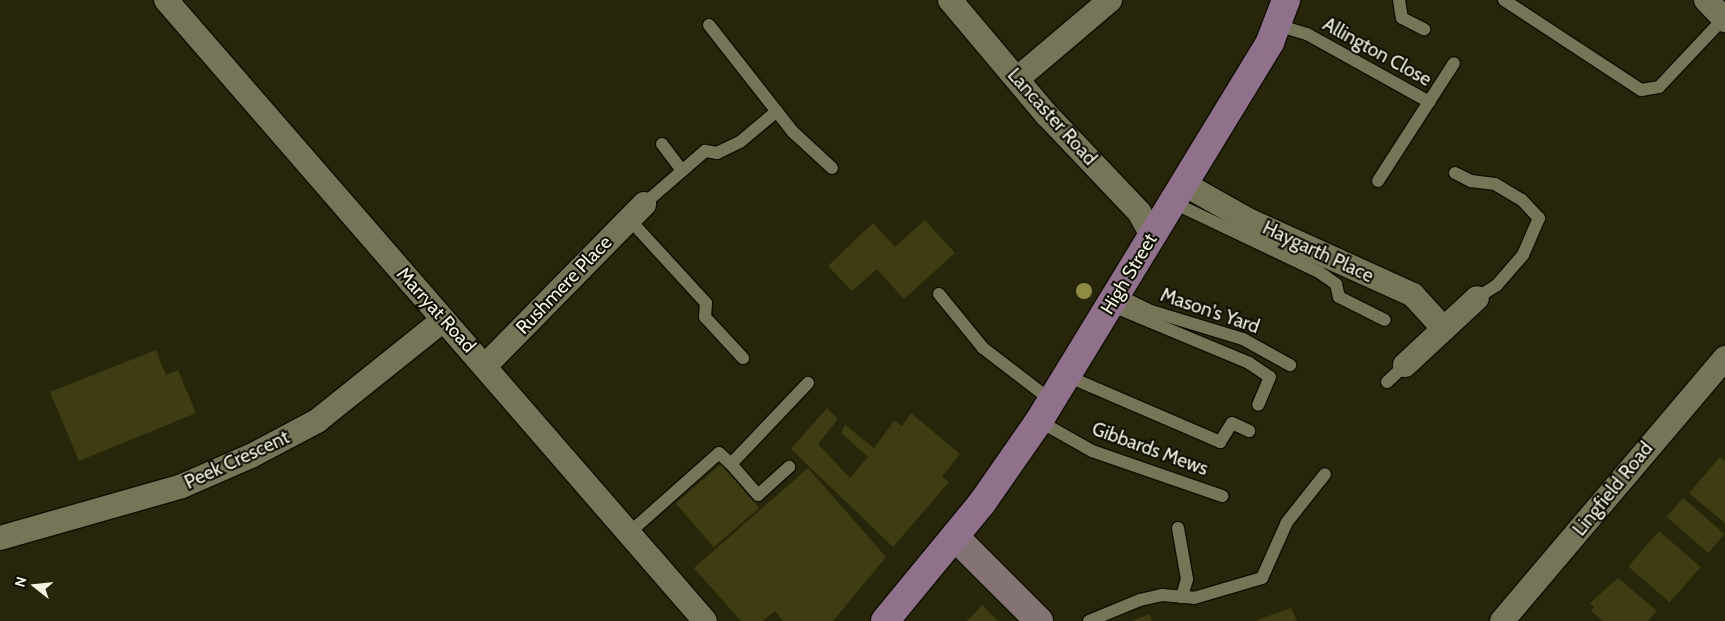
<!DOCTYPE html>
<style>
body{margin:0}
#map{position:relative;width:1725px;height:621px;overflow:hidden;background:#27260a;font-family:Cabin,sans-serif}
div>[style]{position:absolute}
[style*='--x']{left:calc(var(--x)*1px);top:calc(var(--y)*1px);width:calc(var(--w)*1px);rotate:calc(var(--a)*1deg)}
.building>*{inset:0;background:#3e3c12;transform-origin:0 0}
.roads{filter:drop-shadow(1px 0 #100e00) drop-shadow(-1px 0 #100e00) drop-shadow(0 1px #100e00) drop-shadow(0 -1px #100e00)}
.lane>*{height:12px;margin:-6px;padding:0 6px;transform-origin:6px;border-radius:6px;background:#767558}
.street>*{height:24px;margin:-12px;padding:0 12px;transform-origin:12px;border-radius:12px;background:#767558}
.secondary>*{height:28px;margin:-14px;padding:0 14px;transform-origin:14px;border-radius:14px;background:#837372}
.primary>*{height:28px;margin:-14px;padding:0 14px;transform-origin:14px;border-radius:14px;background:#90718c}
.trees>*{width:16px;height:16px;margin:-8px;border-radius:50%;background:#8f8b43}
span{translate:-50% -50%;white-space:nowrap;text-align:center;line-height:1.15;-webkit-text-stroke:4px #0f0e04;paint-order:stroke}
.street-label{font-size:19px;color:#f3f3e2}
.north{position:absolute;left:10px;top:561px;width:50px;height:50px;-webkit-text-stroke:4px #0f0e04;paint-order:stroke;rotate:286deg;font-size:14px;font-weight:700;line-height:20px;text-align:center;color:#f3f3e2}
.north::after{content:'';display:block;margin:auto;width:18px;height:22px;background:#f3f3e2;clip-path:polygon(50% 0,100% 100%,50% 72%,0 100%)}
</style>
<div id="map">
<div class="building">
<i style="clip-path:polygon(925px 220px,955px 253px,904px 299px,877px 269px,852px 291px,828px 266px,873px 223px,895px 247px)"></i>
<i style="clip-path:polygon(156px 350px,166px 375px,178px 370px,196px 413px,79px 461px,50px 392px)"></i>
<i style="clip-path:polygon(827px 408px,838px 419px,818px 444px,850px 478px,868px 457px,841px 433px,845px 425px,874px 448px,894px 421px,902px 426px,911px 413px,960px 454px,942px 477px,949px 482px,893px 547px,791px 449px)"></i>
<i style="clip-path:polygon(1720px 457px,1725px 461px,1725px 523px,1689px 493px)"></i>
<i style="left:721px;top:464px;width:58px;height:60px;rotate:49deg"></i>
<i style="clip-path:polygon(808px 468px,886px 557px,833px 621px,783px 621px,775px 611px,763px 621px,741px 621px,694px 568px)"></i>
<i style="left:1683px;top:498px;width:55px;height:25px;rotate:41deg"></i>
<i style="left:1659px;top:531px;width:55px;height:47px;rotate:41deg"></i>
<i style="clip-path:polygon(1618px 578px,1657px 611px,1648px 621px,1603px 621px,1591px 611px,1594px 607px,1590px 603px)"></i>
<i style="clip-path:polygon(982px 605px,998px 621px,967px 621px)"></i>
<i style="clip-path:polygon(1291px 608px,1297px 621px,1255px 621px)"></i>
<i style="clip-path:polygon(1150px 614px,1152px 621px,1132px 621px)"></i>
</div>
<div class="roads">
<div class="lane">
<i style="--x:1399;--y:0;--w:18;--a:81"></i>
<i style="--x:1402;--y:18;--w:25;--a:27"></i>
<i style="--x:1504;--y:0;--w:164;--a:33.3"></i>
<i style="--x:1641;--y:90;--w:18;--a:-9"></i>
<i style="--x:1659;--y:87;--w:95;--a:-46.7"></i>
<i style="--x:709;--y:25;--w:136;--a:51.9"></i>
<i style="--x:793;--y:132;--w:53;--a:42.7"></i>
<i style="--x:1277;--y:25;--w:31;--a:17"></i>
<i style="--x:1307;--y:34;--w:140;--a:29.1"></i>
<i style="--x:662;--y:144;--w:31;--a:53"></i>
<i style="--x:1455;--y:173;--w:18;--a:27"></i>
<i style="--x:1471;--y:181;--w:24;--a:7"></i>
<i style="--x:1495;--y:184;--w:31;--a:31"></i>
<i style="--x:1522;--y:200;--w:25;--a:47"></i>
<i style="--x:1539;--y:218;--w:40;--a:113.4"></i>
<i style="--x:1523;--y:255;--w:40;--a:131"></i>
<i style="--x:1497;--y:285;--w:24;--a:147"></i>
<i style="--x:1378;--y:181;--w:140;--a:-57.2"></i>
<i style="--x:1172;--y:202;--w:163;--a:25.5"></i>
<i style="--x:1319;--y:272;--w:21;--a:35"></i>
<i style="--x:1336;--y:284;--w:13;--a:77"></i>
<i style="--x:1339;--y:297;--w:51;--a:26.6"></i>
<i style="--x:644;--y:204;--w:81;--a:-41"></i>
<i style="--x:705;--y:151;--w:12;--a:9"></i>
<i style="--x:717;--y:153;--w:25;--a:-26"></i>
<i style="--x:740;--y:142;--w:48;--a:-40"></i>
<i style="--x:629;--y:219;--w:114;--a:47.5"></i>
<i style="--x:706;--y:303;--w:14;--a:94"></i>
<i style="--x:705;--y:317;--w:56;--a:47.2"></i>
<i style="--x:939;--y:294;--w:70;--a:50.8"></i>
<i style="--x:983;--y:348;--w:87;--a:37.5"></i>
<i style="--x:1116;--y:294;--w:39;--a:26"></i>
<i style="--x:1151;--y:311;--w:96;--a:16.9"></i>
<i style="--x:1243;--y:339;--w:54;--a:29"></i>
<i style="--x:1110;--y:305;--w:151;--a:22.6"></i>
<i style="--x:1249;--y:363;--w:25;--a:34"></i>
<i style="--x:1270;--y:377;--w:30;--a:113"></i>
<i style="--x:1067;--y:376;--w:167;--a:23.3"></i>
<i style="--x:1220;--y:442;--w:22;--a:-58"></i>
<i style="--x:1232;--y:423;--w:19;--a:25"></i>
<i style="--x:1387;--y:382;--w:25;--a:-43"></i>
<i style="--x:1039;--y:421;--w:61;--a:29.5"></i>
<i style="--x:1092;--y:451;--w:138;--a:19.1"></i>
<i style="--x:731;--y:464;--w:41;--a:48.9"></i>
<i style="--x:758;--y:495;--w:42;--a:-42.1"></i>
<i style="--x:1178;--y:528;--w:52;--a:80"></i>
<i style="--x:1187;--y:579;--w:19;--a:106"></i>
<i style="--x:629;--y:533;--w:120;--a:-41.6"></i>
<i style="--x:719;--y:453;--w:16;--a:43"></i>
<i style="--x:731;--y:464;--w:112;--a:-46.5"></i>
<i style="--x:1089;--y:621;--w:55;--a:-22.4"></i>
<i style="--x:1140;--y:600;--w:23;--a:-13"></i>
<i style="--x:1162;--y:595;--w:32;--a:5"></i>
<i style="--x:1194;--y:598;--w:71;--a:-16.4"></i>
<i style="--x:1262;--y:578;--w:61;--a:-65.9"></i>
<i style="--x:1287;--y:522;--w:61;--a:-51.6"></i>
</div>
<div class="street">
<i style="--x:166;--y:0;--w:822;--a:49.04"></i>
<i style="--x:950;--y:0;--w:150;--a:49.9"></i>
<i style="--x:1047;--y:115;--w:134;--a:46.5"></i>
<i style="--x:1139;--y:212;--w:26;--a:61"></i>
<i style="--x:1706;--y:0;--w:28;--a:46"></i>
<i style="--x:1017;--y:79;--w:122;--a:-40.3"></i>
<i style="--x:1184;--y:184;--w:76;--a:29.3"></i>
<i style="--x:1250;--y:221;--w:179;--a:24.4"></i>
<i style="--x:1413;--y:295;--w:46;--a:47.6"></i>
<i style="--x:1405;--y:365;--w:98;--a:-42.9"></i>
<i style="--x:485;--y:366;--w:227;--a:-45.5"></i>
<i style="--x:0;--y:538;--w:189;--a:-15.9"></i>
<i style="--x:182;--y:486;--w:75;--a:-23.5"></i>
<i style="--x:251;--y:456;--w:75;--a:-27.9"></i>
<i style="--x:317;--y:421;--w:161;--a:-38.7"></i>
<i style="--x:1502;--y:621;--w:345;--a:-49.7"></i>
</div>
<div class="secondary">
<i style="--x:955;--y:537;--w:119;--a:45"></i>
</div>
<div class="primary">
<i style="--x:885;--y:621;--w:153;--a:-50.6"></i>
<i style="--x:982;--y:503;--w:100;--a:-55.2"></i>
<i style="--x:1039;--y:421;--w:444;--a:-58.6"></i>
<i style="--x:1270;--y:42;--w:45;--a:-69.1"></i>
</div>
</div>
<div class="trees">
<i style="left:1084px;top:291px"></i>
</div>
<div class="street-label">
<span style="left:1377px;top:52px;rotate:29deg">Allington Close</span>
<span style="left:1052px;top:117px;rotate:48deg">Lancaster Road</span>
<span style="left:1318px;top:252px;rotate:25deg">Haygarth Place</span>
<span style="left:1129px;top:274px;rotate:-59deg">High Street</span>
<span style="left:564px;top:285px;rotate:-46deg">Rushmere Place</span>
<span style="left:436px;top:310px;rotate:48deg">Marryat Road</span>
<span style="left:1210px;top:311px;rotate:19deg">Mason's Yard</span>
<span style="left:1150px;top:449px;rotate:20deg">Gibbards Mews</span>
<span style="left:237px;top:460px;rotate:-25deg">Peek Crescent</span>
<span style="left:1613px;top:489px;rotate:-51deg">Lingfield Road</span>
</div>
<div class="north">N</div>
</div>
